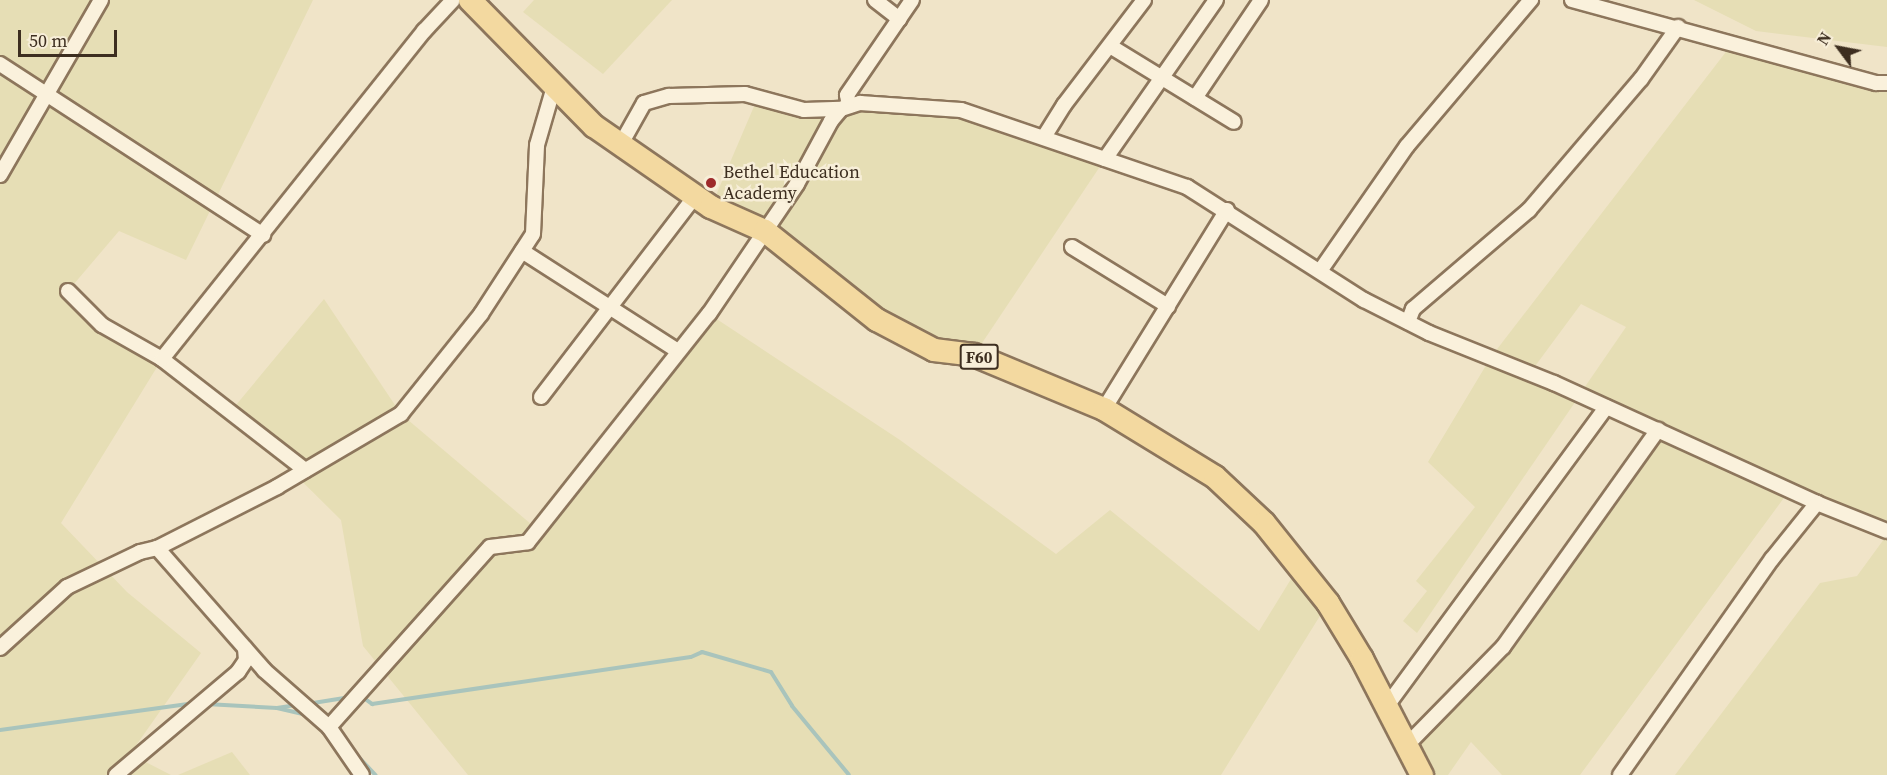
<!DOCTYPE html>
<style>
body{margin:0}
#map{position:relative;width:1887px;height:775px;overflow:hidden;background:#f0e4c8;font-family:"Source Serif 4",serif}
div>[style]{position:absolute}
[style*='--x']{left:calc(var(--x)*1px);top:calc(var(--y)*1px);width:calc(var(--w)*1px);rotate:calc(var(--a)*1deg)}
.farmland>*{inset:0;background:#e6deb5}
.stream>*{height:4px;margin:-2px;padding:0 2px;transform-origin:2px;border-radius:2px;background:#a9c4bc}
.roads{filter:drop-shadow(2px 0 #8d765c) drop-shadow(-2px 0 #8d765c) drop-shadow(0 2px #8d765c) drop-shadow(0 -2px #8d765c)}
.street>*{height:14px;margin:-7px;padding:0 7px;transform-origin:7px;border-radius:7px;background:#faf1dc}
.primary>*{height:22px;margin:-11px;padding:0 11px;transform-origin:11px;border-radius:11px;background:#f3d9a0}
.dots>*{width:16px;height:16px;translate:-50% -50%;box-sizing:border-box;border:3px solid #f7eed8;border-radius:50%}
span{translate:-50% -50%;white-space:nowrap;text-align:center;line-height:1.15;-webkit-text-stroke:5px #f7eed8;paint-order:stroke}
.shield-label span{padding:2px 4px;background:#f7eed8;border:2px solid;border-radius:4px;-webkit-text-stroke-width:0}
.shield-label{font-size:16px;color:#3d2e20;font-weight:700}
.poi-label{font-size:18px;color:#3d2e20}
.left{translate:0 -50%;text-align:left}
.north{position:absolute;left:1809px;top:18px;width:60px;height:60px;-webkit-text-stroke:4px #f7eed8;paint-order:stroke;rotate:302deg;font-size:16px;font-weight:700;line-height:24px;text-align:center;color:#3d2e20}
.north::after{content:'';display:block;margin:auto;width:21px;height:27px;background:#3d2e20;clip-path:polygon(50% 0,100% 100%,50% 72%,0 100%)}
.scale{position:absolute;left:18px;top:30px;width:99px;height:27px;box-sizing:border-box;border:3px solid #3d2e20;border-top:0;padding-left:8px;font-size:18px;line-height:21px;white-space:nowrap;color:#3d2e20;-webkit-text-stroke:4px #f7eed8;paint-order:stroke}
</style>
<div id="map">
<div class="farmland">
<i style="clip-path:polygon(0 0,313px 0,186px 260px,119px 231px,68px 291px,102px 325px,162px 359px,61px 523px,127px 592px,201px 653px,130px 754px,171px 775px,0 775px)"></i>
<i style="clip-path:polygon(534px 0,672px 0,603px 74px,523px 12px)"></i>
<i style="clip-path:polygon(1694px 0,1887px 0,1887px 47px,1756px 31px)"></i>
<i style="clip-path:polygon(evenodd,1732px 44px,1887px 83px,1887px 531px,1789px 491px,1580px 775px,1502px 775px,1471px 742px,1448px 775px,1422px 775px,1406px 746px,1503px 647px,1657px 431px,1580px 395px,1417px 633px,1403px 621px,1427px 591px,1416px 581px,1475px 507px,1428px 462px,1491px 357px,1732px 44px,1581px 304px,1626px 327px,1580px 394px,1530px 373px,1581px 304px)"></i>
<i style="clip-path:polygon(758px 97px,804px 110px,937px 108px,1105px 159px,974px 355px,934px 350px,711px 207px)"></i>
<i style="clip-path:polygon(324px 299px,401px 414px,538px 530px,709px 314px,900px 440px,1056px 554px,1110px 510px,1259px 631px,1299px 566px,1328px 603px,1221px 775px,468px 775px,363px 646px,341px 520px,231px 411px)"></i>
<i style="clip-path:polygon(1887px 535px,1887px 775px,1675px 775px,1820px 583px,1857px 576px)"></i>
<i style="clip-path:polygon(232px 752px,250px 775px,178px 775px)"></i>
</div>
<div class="stream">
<i style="--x:361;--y:696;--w:14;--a:36"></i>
<i style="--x:372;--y:704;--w:322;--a:-8.4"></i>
<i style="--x:691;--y:657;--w:12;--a:-24"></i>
<i style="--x:702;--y:652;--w:72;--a:16.2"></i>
<i style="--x:771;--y:672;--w:40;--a:58"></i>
<i style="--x:792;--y:706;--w:89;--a:50.4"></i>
<i style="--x:206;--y:704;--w:71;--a:3.2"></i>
<i style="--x:277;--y:708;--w:32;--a:13"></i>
<i style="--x:307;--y:704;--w:44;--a:-9.2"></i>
<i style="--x:277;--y:708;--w:20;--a:-9"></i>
<i style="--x:0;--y:730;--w:197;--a:-7.9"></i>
<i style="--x:353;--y:751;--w:33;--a:47"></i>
</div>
<div class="roads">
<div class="street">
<i style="--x:875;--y:0;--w:31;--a:38"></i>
<i style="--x:1572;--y:0;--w:315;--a:15.3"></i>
<i style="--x:1876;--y:83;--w:11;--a:0"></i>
<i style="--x:1110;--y:46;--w:145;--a:31.5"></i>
<i style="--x:0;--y:64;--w:314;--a:33"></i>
<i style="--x:1195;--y:98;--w:118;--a:-56"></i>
<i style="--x:849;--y:106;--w:11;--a:-100"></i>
<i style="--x:847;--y:95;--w:115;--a:-55.6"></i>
<i style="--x:1044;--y:137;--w:38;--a:-58"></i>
<i style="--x:1064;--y:105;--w:132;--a:-52.7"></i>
<i style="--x:621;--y:144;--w:47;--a:-60.7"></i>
<i style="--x:644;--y:103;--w:26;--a:-16"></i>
<i style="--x:669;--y:96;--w:76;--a:-1.5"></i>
<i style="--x:745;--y:94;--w:61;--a:15.2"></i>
<i style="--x:804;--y:110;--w:37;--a:-2"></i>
<i style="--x:1105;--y:159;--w:194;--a:-55.1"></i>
<i style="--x:0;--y:175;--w:202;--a:-60"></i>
<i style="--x:1072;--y:247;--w:113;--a:31.6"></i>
<i style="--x:522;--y:251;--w:185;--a:32.7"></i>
<i style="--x:1320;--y:271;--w:152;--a:-55.2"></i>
<i style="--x:1407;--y:146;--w:192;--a:-49.7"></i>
<i style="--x:68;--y:291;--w:48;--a:45"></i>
<i style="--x:102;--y:325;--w:69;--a:29.5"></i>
<i style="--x:162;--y:359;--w:181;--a:37.8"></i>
<i style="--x:1408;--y:322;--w:14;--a:-69"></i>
<i style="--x:1413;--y:309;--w:153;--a:-40.5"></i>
<i style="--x:1529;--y:210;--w:172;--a:-49.5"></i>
<i style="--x:1641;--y:79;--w:64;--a:-54.6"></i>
<i style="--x:162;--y:359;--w:420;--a:-51.4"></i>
<i style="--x:424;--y:31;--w:42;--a:-46.9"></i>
<i style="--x:541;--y:397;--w:253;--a:-52.5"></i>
<i style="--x:1104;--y:409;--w:234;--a:-58.3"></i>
<i style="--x:157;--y:548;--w:162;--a:48.7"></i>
<i style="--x:264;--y:670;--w:86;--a:41.2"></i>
<i style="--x:329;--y:727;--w:58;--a:55.5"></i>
<i style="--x:0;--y:648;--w:91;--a:-42.3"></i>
<i style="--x:67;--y:587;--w:81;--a:-25.6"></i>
<i style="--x:140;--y:552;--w:17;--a:-13"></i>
<i style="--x:157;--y:548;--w:135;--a:-26.9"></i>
<i style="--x:277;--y:487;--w:144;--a:-30.5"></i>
<i style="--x:401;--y:414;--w:128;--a:-51.3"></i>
<i style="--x:481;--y:314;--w:95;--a:-57"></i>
<i style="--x:533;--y:234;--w:89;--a:-87.4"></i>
<i style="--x:537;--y:145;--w:65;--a:-73.8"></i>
<i style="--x:1386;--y:707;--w:372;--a:-53.7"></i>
<i style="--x:329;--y:727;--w:241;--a:-48.2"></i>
<i style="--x:490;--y:547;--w:38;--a:-7"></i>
<i style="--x:528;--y:542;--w:291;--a:-51.6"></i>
<i style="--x:709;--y:314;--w:157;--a:-55.9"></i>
<i style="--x:797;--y:184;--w:72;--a:-61.6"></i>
<i style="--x:831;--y:121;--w:16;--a:-50"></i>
<i style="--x:841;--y:109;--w:20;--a:-18"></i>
<i style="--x:860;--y:103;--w:101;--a:4"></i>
<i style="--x:961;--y:110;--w:239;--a:18.8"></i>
<i style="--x:1187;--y:187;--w:210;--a:32.6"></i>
<i style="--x:1364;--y:300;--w:73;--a:26.9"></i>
<i style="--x:1429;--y:333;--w:135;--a:21.8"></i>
<i style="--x:1554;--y:383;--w:289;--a:24.5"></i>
<i style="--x:1817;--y:503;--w:75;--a:21.8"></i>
<i style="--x:1406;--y:746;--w:139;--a:-45.6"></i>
<i style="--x:1503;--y:647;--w:267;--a:-54.5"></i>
<i style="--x:116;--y:775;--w:160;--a:-40.2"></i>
<i style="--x:238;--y:672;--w:14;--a:-56"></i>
<i style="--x:246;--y:660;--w:12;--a:-95"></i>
<i style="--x:1620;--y:775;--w:264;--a:-54.9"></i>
<i style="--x:1772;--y:559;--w:72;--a:-51.2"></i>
</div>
<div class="primary">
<i style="--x:470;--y:0;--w:177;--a:45.5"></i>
<i style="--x:594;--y:126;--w:142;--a:34.7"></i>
<i style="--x:711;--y:207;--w:59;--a:24"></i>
<i style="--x:765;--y:231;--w:143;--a:38.5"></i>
<i style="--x:877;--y:320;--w:64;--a:27.8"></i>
<i style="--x:934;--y:350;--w:40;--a:7.1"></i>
<i style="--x:974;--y:355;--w:141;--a:22.6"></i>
<i style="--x:1104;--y:409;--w:130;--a:31.5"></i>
<i style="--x:1215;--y:477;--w:67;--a:43.2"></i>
<i style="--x:1264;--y:523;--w:102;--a:51.3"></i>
<i style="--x:1328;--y:603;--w:66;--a:58.7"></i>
<i style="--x:1362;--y:659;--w:131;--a:62.7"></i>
</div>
</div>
<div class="dots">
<i style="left:711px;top:183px;background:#9e2a2b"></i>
</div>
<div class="shield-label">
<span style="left:979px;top:357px">F60</span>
</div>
<div class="poi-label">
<span class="left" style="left:723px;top:183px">Bethel Education<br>Academy</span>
</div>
<div class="north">N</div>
<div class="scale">50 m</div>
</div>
